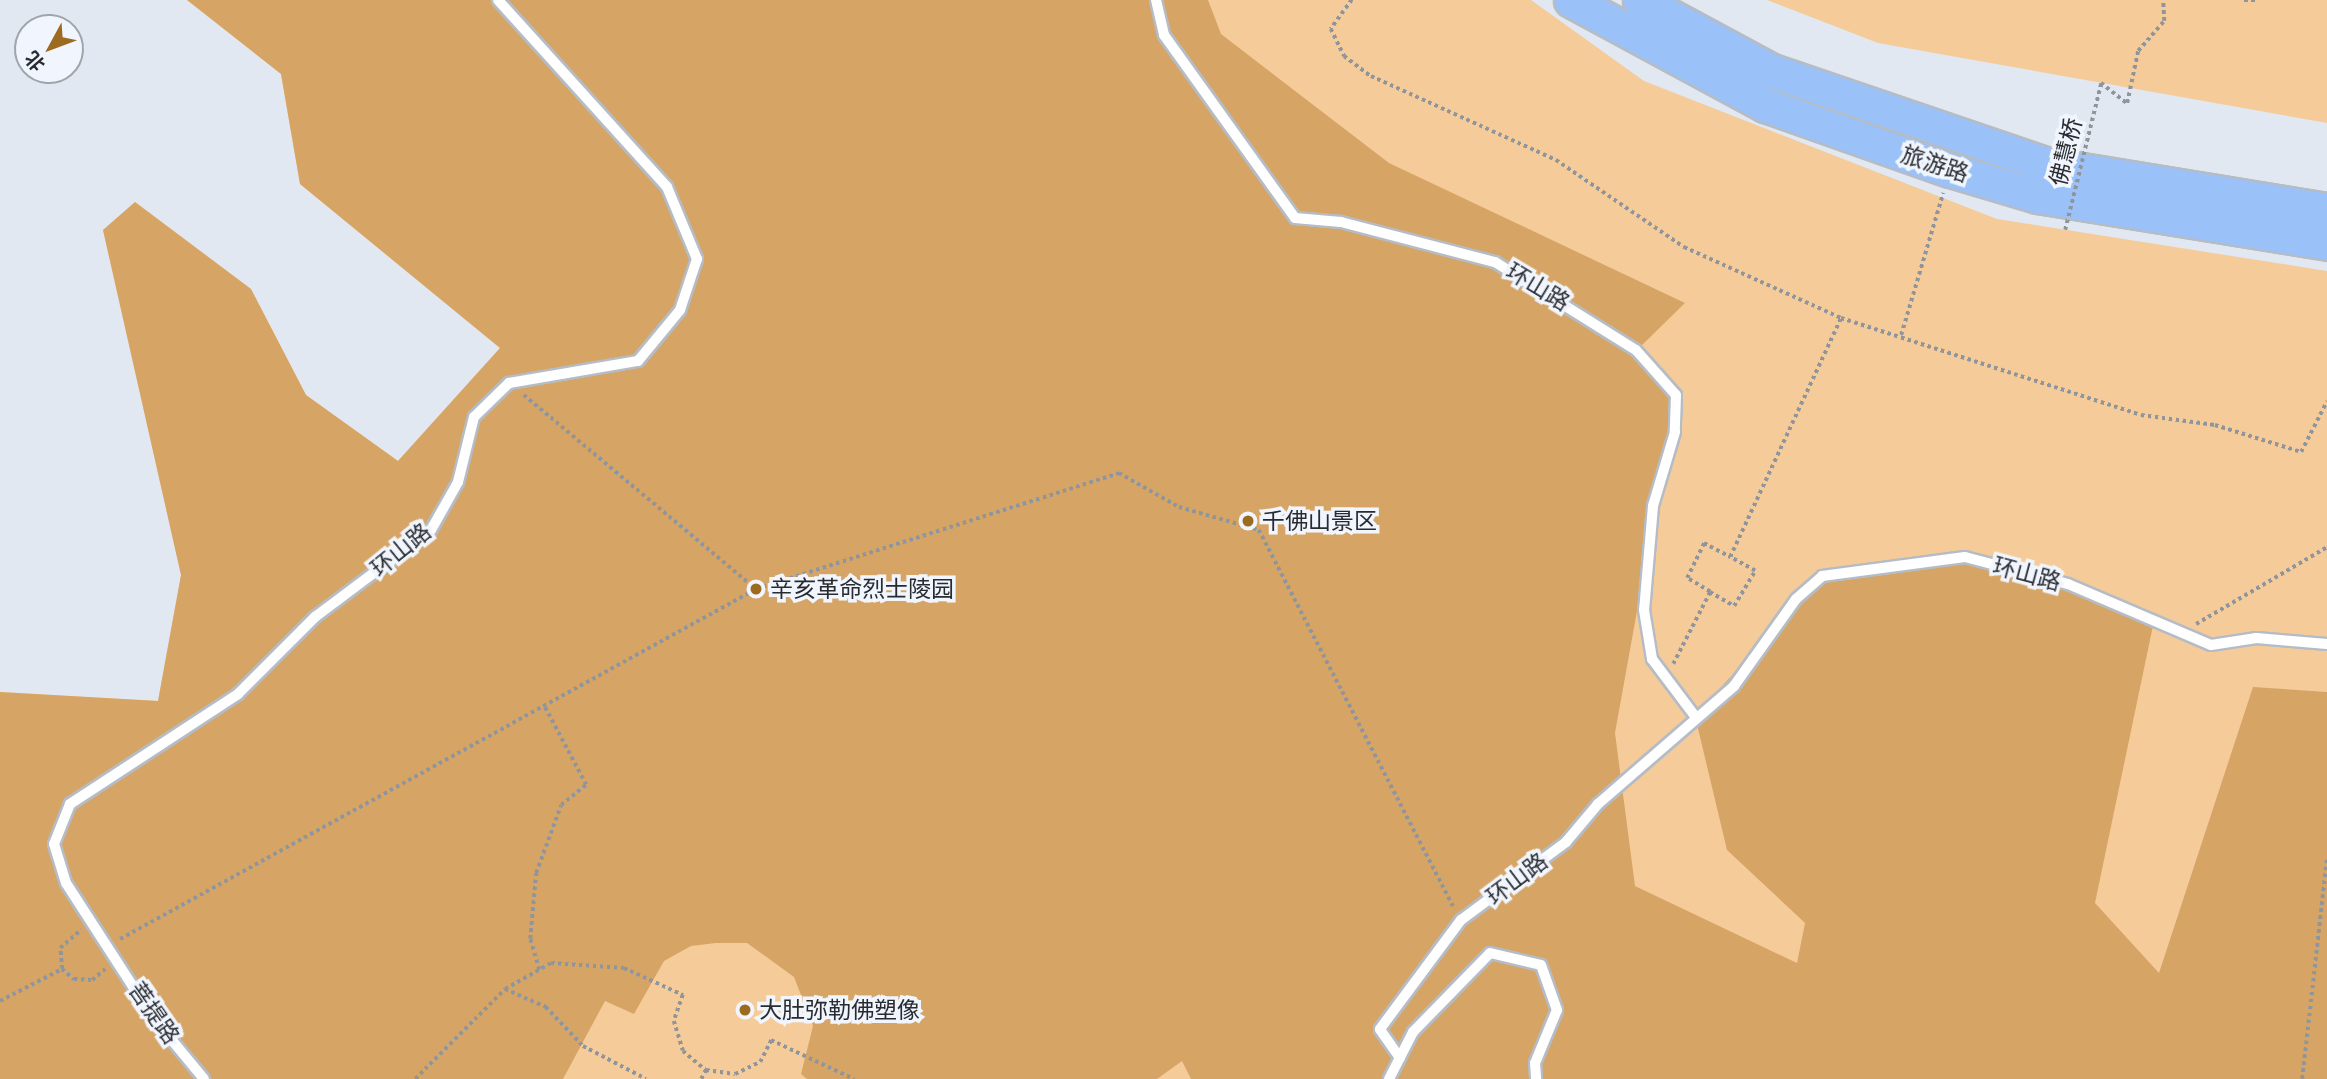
<!DOCTYPE html>
<meta charset="utf-8">
<style>
body{margin:0}
#map{position:relative;width:2327px;height:1079px;overflow:hidden;background:#e1e8f2;font-family:"PT Sans","Noto Sans SC",sans-serif}
div>[style]{position:absolute}
[style*='--x']{left:calc(var(--x)*1px);top:calc(var(--y)*1px);width:calc(var(--w)*1px);rotate:calc(var(--a)*1deg)}
.green>*{inset:0;background:#f5cc99}
.forest>*{inset:0;background:#d6a565}
.path>*{height:3.5px;margin-top:-1.75px;transform-origin:0;background:repeating-linear-gradient(90deg,#90959c 0 3.5px,transparent 0 7px)}
.roads{filter:drop-shadow(2px 0 #b5bcc5) drop-shadow(-2px 0 #b5bcc5) drop-shadow(0 2px #b5bcc5) drop-shadow(0 -2px #b5bcc5)}
.lane>*{height:10px;margin:-5px;padding:0 5px;transform-origin:5px;border-radius:5px;background:#fff}
.primary>*{height:33px;margin:-16.5px;padding:0 16.5px;transform-origin:16.5px;border-radius:16.5px;background:#9ac1f8}
.path-bridge>*{height:3.5px;margin-top:-1.75px;transform-origin:0;background:repeating-linear-gradient(90deg,#90959c 0 3.5px,transparent 0 7px)}
.dots>*{width:19px;height:19px;translate:-50% -50%;box-sizing:border-box;border:4px solid #f0f5fe;border-radius:50%}
span{translate:-50% -50%;white-space:nowrap;text-align:center;line-height:1.15;-webkit-text-stroke:7px #f0f5fe;paint-order:stroke}
.street-label{font-size:23px;color:#292c2f}
.poi-label{font-size:23px;color:#292c2f}
.left{translate:0 -50%;text-align:left}
.north{position:absolute;left:14px;top:14px;width:70px;height:70px;box-sizing:border-box;background:#f0f5fe;border:2px solid #a0a5ab;border-radius:50%;rotate:229deg;font-size:19px;font-weight:700;line-height:28px;text-align:center;color:#292c2f}
.north::after{content:'';display:block;margin:auto;width:24px;height:32px;background:#9d6b1f;clip-path:polygon(50% 0,100% 100%,50% 72%,0 100%)}
</style>
<div id="map">
<div class="green">
<i style="clip-path:polygon(187px 0,1531px 0,1644px 81px,1997px 219px,2327px 271px,2327px 1079px,0 1079px,0 692px,158px 701px,181px 575px,103px 230px,135px 202px,251px 289px,306px 395px,398px 461px,500px 348px,300px 184px,281px 74px)"></i>
<i style="clip-path:polygon(1767px 0,2327px 0,2327px 123px,1878px 43px)"></i>
</div>
<div class="forest">
<i style="clip-path:polygon(187px 0,1208px 0,1221px 34px,1389px 163px,1685px 303px,1637px 350px,1676px 395px,1615px 733px,1635px 886px,1797px 963px,1805px 923px,1727px 850px,1695px 716px,1822px 576px,1965px 557px,2154px 621px,2095px 903px,2159px 973px,2253px 687px,2327px 692px,2327px 1079px,1191px 1079px,1182px 1061px,1157px 1079px,807px 1079px,801px 1074px,813px 1026px,794px 977px,747px 943px,716px 943px,691px 946px,664px 961px,634px 1014px,605px 1001px,563px 1079px,0 1079px,0 692px,158px 701px,181px 575px,103px 230px,135px 202px,251px 289px,306px 395px,398px 461px,500px 348px,300px 184px,281px 74px)"></i>
</div>
<div class="path">
<i style="--x:1352;--y:0;--w:36;--a:126"></i>
<i style="--x:1331;--y:29;--w:30;--a:64"></i>
<i style="--x:1344;--y:56;--w:34;--a:37"></i>
<i style="--x:1371;--y:76;--w:203;--a:24.4"></i>
<i style="--x:1556;--y:160;--w:155;--a:34.2"></i>
<i style="--x:1684;--y:247;--w:172;--a:24.3"></i>
<i style="--x:1841;--y:318;--w:315;--a:17.9"></i>
<i style="--x:2141;--y:415;--w:75;--a:7.7"></i>
<i style="--x:2215;--y:425;--w:90;--a:17.4"></i>
<i style="--x:2301;--y:452;--w:57;--a:-63"></i>
<i style="--x:2244;--y:0;--w:13;--a:0"></i>
<i style="--x:2101;--y:83;--w:33;--a:38"></i>
<i style="--x:2127;--y:103;--w:53;--a:-78.1"></i>
<i style="--x:2138;--y:51;--w:40;--a:-49"></i>
<i style="--x:2164;--y:21;--w:21;--a:-93"></i>
<i style="--x:1901;--y:335;--w:148;--a:-73.5"></i>
<i style="--x:524;--y:395;--w:302;--a:39.9"></i>
<i style="--x:1710;--y:592;--w:27;--a:-149"></i>
<i style="--x:1687;--y:578;--w:39;--a:-64"></i>
<i style="--x:1704;--y:543;--w:30;--a:28"></i>
<i style="--x:1730;--y:557;--w:264;--a:-65.1"></i>
<i style="--x:2196;--y:624;--w:152;--a:-30.4"></i>
<i style="--x:1673;--y:664;--w:81;--a:-62.8"></i>
<i style="--x:1710;--y:592;--w:28;--a:30"></i>
<i style="--x:1734;--y:606;--w:41;--a:-59"></i>
<i style="--x:1755;--y:571;--w:29;--a:-151"></i>
<i style="--x:120;--y:939;--w:726;--a:-28.82"></i>
<i style="--x:756;--y:589;--w:381;--a:-17.7"></i>
<i style="--x:1119;--y:473;--w:69;--a:29.5"></i>
<i style="--x:1179;--y:507;--w:83;--a:16"></i>
<i style="--x:1259;--y:530;--w:427;--a:62.7"></i>
<i style="--x:62;--y:969;--w:21;--a:-95"></i>
<i style="--x:60;--y:948;--w:28;--a:-41"></i>
<i style="--x:539;--y:970;--w:32;--a:-106"></i>
<i style="--x:530;--y:939;--w:66;--a:-84.8"></i>
<i style="--x:536;--y:873;--w:72;--a:-69.8"></i>
<i style="--x:561;--y:805;--w:32;--a:-39"></i>
<i style="--x:586;--y:785;--w:89;--a:-118"></i>
<i style="--x:505;--y:989;--w:53;--a:-29.5"></i>
<i style="--x:551;--y:963;--w:73;--a:3.9"></i>
<i style="--x:624;--y:968;--w:65;--a:24.6"></i>
<i style="--x:683;--y:995;--w:28;--a:109"></i>
<i style="--x:674;--y:1021;--w:31;--a:73"></i>
<i style="--x:683;--y:1051;--w:30;--a:40"></i>
<i style="--x:706;--y:1070;--w:29;--a:8"></i>
<i style="--x:735;--y:1074;--w:28;--a:-26"></i>
<i style="--x:760;--y:1062;--w:25;--a:-63"></i>
<i style="--x:771;--y:1040;--w:92;--a:25.2"></i>
<i style="--x:0;--y:1001;--w:70;--a:-27.3"></i>
<i style="--x:62;--y:969;--w:16;--a:40"></i>
<i style="--x:74;--y:979;--w:18;--a:3"></i>
<i style="--x:92;--y:980;--w:17;--a:-40"></i>
<i style="--x:415;--y:1079;--w:127;--a:-45"></i>
<i style="--x:505;--y:989;--w:45;--a:23.7"></i>
<i style="--x:546;--y:1007;--w:54;--a:46.5"></i>
<i style="--x:583;--y:1046;--w:71;--a:27.6"></i>
<i style="--x:701;--y:1079;--w:10;--a:-61"></i>
<i style="--x:2302;--y:1079;--w:223;--a:-83.6"></i>
</div>
<div class="roads">
<div class="lane">
<i style="--x:1156;--y:0;--w:36;--a:77"></i>
<i style="--x:1164;--y:35;--w:225;--a:54.4"></i>
<i style="--x:1295;--y:218;--w:46;--a:5"></i>
<i style="--x:1341;--y:222;--w:159;--a:14.6"></i>
<i style="--x:1495;--y:262;--w:166;--a:32"></i>
<i style="--x:1636;--y:350;--w:60;--a:48.4"></i>
<i style="--x:1676;--y:395;--w:37;--a:92"></i>
<i style="--x:1675;--y:432;--w:77;--a:106.6"></i>
<i style="--x:1653;--y:506;--w:104;--a:94.9"></i>
<i style="--x:1644;--y:610;--w:50;--a:80.7"></i>
<i style="--x:1652;--y:659;--w:71;--a:53"></i>
<i style="--x:1400;--y:1058;--w:35;--a:-125"></i>
<i style="--x:1380;--y:1029;--w:136;--a:-53.4"></i>
<i style="--x:1461;--y:920;--w:131;--a:-36.6"></i>
<i style="--x:1566;--y:842;--w:50;--a:-49.9"></i>
<i style="--x:1598;--y:804;--w:180;--a:-40.9"></i>
<i style="--x:1734;--y:686;--w:107;--a:-54.5"></i>
<i style="--x:1796;--y:599;--w:35;--a:-41"></i>
<i style="--x:1822;--y:576;--w:144;--a:-7.6"></i>
<i style="--x:1965;--y:557;--w:106;--a:14.7"></i>
<i style="--x:2068;--y:584;--w:155;--a:23.1"></i>
<i style="--x:2211;--y:645;--w:46;--a:-8.8"></i>
<i style="--x:2256;--y:638;--w:71;--a:4.8"></i>
<i style="--x:204;--y:1079;--w:82;--a:-129.5"></i>
<i style="--x:152;--y:1016;--w:158;--a:-122.9"></i>
<i style="--x:66;--y:883;--w:41;--a:-107.1"></i>
<i style="--x:54;--y:844;--w:43;--a:-68.2"></i>
<i style="--x:70;--y:804;--w:201;--a:-33.2"></i>
<i style="--x:238;--y:694;--w:109;--a:-45"></i>
<i style="--x:315;--y:617;--w:145;--a:-36.9"></i>
<i style="--x:431;--y:530;--w:55;--a:-60.6"></i>
<i style="--x:458;--y:482;--w:67;--a:-76.2"></i>
<i style="--x:474;--y:417;--w:49;--a:-44.2"></i>
<i style="--x:509;--y:383;--w:131;--a:-9.7"></i>
<i style="--x:638;--y:361;--w:66;--a:-50.5"></i>
<i style="--x:680;--y:310;--w:54;--a:-71.6"></i>
<i style="--x:697;--y:259;--w:78;--a:-112.6"></i>
<i style="--x:667;--y:187;--w:252;--a:-132.1"></i>
<i style="--x:1389;--y:1079;--w:53;--a:-62.9"></i>
<i style="--x:1413;--y:1032;--w:110;--a:-45.7"></i>
<i style="--x:1490;--y:953;--w:52;--a:13.2"></i>
<i style="--x:1541;--y:965;--w:48;--a:70.4"></i>
<i style="--x:1557;--y:1010;--w:57;--a:112.5"></i>
<i style="--x:1535;--y:1063;--w:16;--a:86"></i>
</div>
<div class="primary">
<i style="--x:1571;--y:0;--w:221;--a:28.4"></i>
<i style="--x:1765;--y:105;--w:196;--a:19.4"></i>
<i style="--x:1950;--y:170;--w:92;--a:16.5"></i>
<i style="--x:2038;--y:196;--w:293;--a:9.2"></i>
<i style="--x:1640;--y:0;--w:150;--a:28.3"></i>
<i style="--x:1772;--y:71;--w:288;--a:18.8"></i>
<i style="--x:2045;--y:164;--w:286;--a:9.3"></i>
</div>
</div>
<div class="path-bridge">
<i style="--x:2065;--y:230;--w:151;--a:-76.2"></i>
</div>
<div class="dots">
<i style="left:1248px;top:521px;background:#9d6b1f"></i>
<i style="left:756px;top:589px;background:#9d6b1f"></i>
<i style="left:745px;top:1010px;background:#9d6b1f"></i>
</div>
<div class="street-label">
<span style="left:2066px;top:152px;rotate:-76deg">佛慧桥</span>
<span style="left:1935px;top:164px;rotate:18deg">旅游路</span>
<span style="left:1538px;top:287px;rotate:31deg">环山路</span>
<span style="left:401px;top:550px;rotate:-39deg">环山路</span>
<span style="left:2027px;top:574px;rotate:15deg">环山路</span>
<span style="left:1517px;top:879px;rotate:-37deg">环山路</span>
<span style="left:154px;top:1013px;rotate:55deg">菩提路</span>
</div>
<div class="poi-label">
<span class="left" style="left:1262px;top:521px">千佛山景区</span>
<span class="left" style="left:770px;top:589px">辛亥革命烈士陵园</span>
<span class="left" style="left:759px;top:1010px">大肚弥勒佛塑像</span>
</div>
<div class="north">北</div>
</div>
